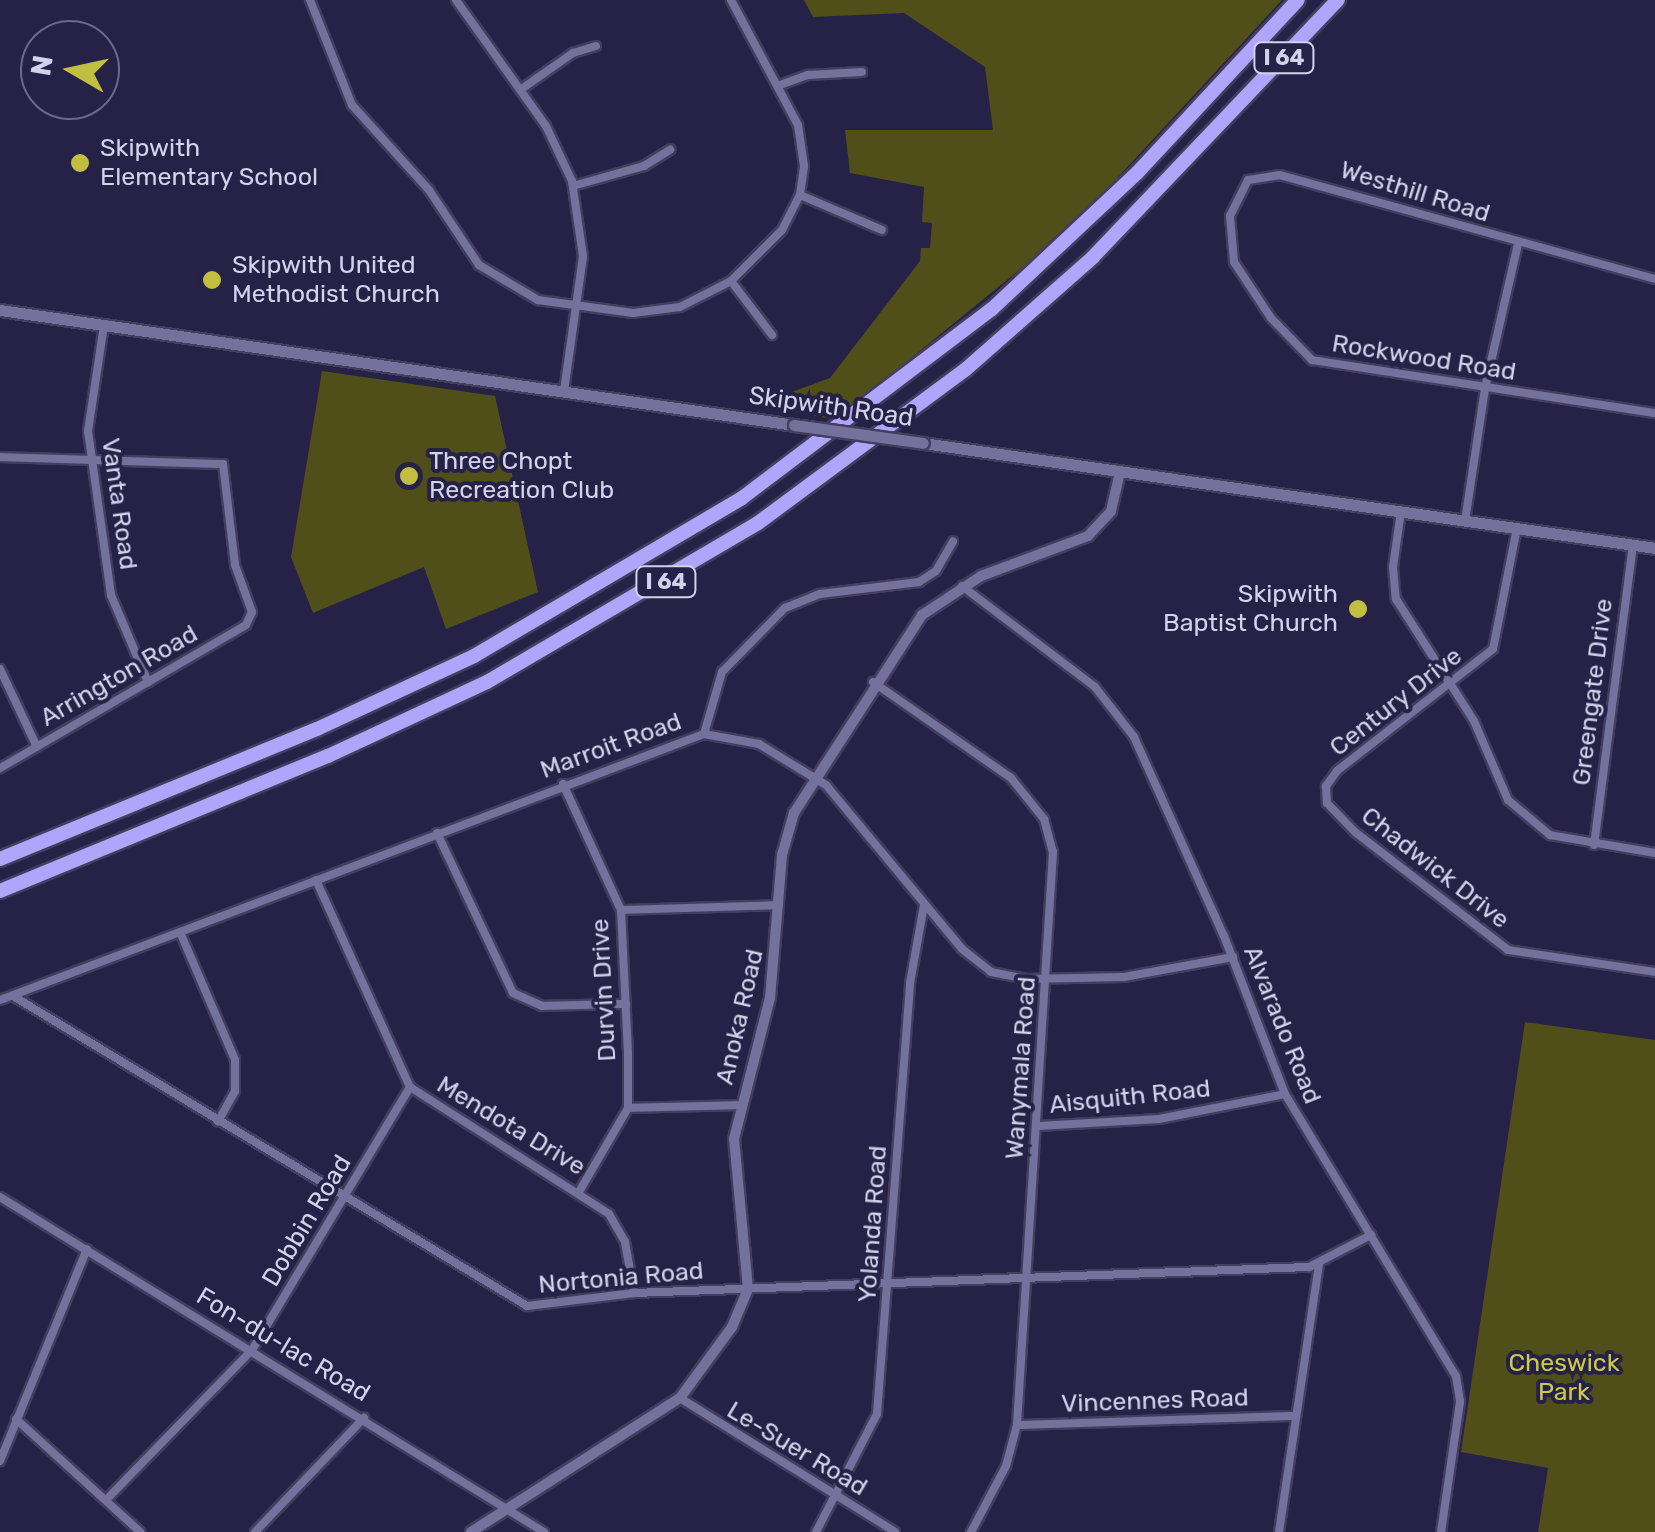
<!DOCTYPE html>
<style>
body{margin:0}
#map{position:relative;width:1655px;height:1532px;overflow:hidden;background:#262146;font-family:Rubik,sans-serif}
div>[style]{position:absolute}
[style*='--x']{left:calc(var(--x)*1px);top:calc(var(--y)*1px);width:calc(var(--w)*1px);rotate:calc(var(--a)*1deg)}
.green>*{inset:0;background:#514f19}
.roads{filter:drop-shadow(2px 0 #433d5e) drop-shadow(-2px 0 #433d5e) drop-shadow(0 2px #433d5e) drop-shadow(0 -2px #433d5e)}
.minor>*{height:8px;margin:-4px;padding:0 4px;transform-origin:4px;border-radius:4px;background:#75719d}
.tertiary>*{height:10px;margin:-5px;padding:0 5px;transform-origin:5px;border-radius:5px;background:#75719d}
.secondary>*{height:11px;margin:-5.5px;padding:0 5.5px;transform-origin:5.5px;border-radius:5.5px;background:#75719d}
.motorway>*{height:14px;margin:-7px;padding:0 7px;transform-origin:7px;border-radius:7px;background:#afa6fc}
.bridges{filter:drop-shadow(2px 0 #433d5e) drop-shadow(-2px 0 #433d5e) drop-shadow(0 2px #433d5e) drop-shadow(0 -2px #433d5e)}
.secondary-bridge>*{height:11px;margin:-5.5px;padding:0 5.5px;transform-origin:5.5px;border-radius:5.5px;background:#75719d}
.dots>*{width:28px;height:28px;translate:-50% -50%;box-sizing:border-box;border:5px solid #262146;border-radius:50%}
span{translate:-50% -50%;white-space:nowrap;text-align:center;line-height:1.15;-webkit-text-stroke:8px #262146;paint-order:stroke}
.shield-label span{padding:2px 8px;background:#262146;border:2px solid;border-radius:8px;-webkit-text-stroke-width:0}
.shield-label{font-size:22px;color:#d4d2eb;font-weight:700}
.poi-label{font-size:25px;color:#d4d2eb}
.left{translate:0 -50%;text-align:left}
.right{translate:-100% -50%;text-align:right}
.street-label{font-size:25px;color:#d4d2eb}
.park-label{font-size:25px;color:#cdca48}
.north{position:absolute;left:20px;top:20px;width:100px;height:100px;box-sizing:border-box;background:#262146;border:2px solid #6c6888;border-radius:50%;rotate:279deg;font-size:28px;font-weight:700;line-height:40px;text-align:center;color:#d4d2eb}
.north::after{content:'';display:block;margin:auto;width:35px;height:45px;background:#c1be40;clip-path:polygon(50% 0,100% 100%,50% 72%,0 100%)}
</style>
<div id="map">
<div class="green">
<i style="clip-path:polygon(804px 0,1282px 0,1071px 228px,835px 420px,759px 404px,830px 378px,920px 261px,921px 248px,930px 248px,932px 223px,922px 222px,924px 187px,850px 173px,845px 130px,993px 130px,985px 67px,904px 13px,813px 17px)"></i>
<i style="clip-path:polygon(322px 371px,495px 396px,538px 592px,446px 629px,424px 567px,313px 613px,291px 557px)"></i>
<i style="clip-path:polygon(1525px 1022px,1655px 1040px,1655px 1532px,1538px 1532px,1548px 1468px,1461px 1452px)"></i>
</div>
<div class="roads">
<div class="minor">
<i style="--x:310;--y:0;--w:113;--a:68.2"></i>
<i style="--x:352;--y:105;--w:115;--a:47.8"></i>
<i style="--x:429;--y:190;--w:90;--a:56.3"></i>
<i style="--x:479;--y:265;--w:69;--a:30.7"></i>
<i style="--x:538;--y:300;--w:96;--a:7.8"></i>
<i style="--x:633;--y:313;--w:47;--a:-7.3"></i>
<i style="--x:680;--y:307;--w:57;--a:-27"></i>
<i style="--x:731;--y:281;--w:72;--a:-45"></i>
<i style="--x:782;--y:230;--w:39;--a:-63"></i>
<i style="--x:800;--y:195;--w:29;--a:-82"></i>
<i style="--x:804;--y:166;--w:41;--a:-98.3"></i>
<i style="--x:798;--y:125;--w:142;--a:-118.2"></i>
<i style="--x:456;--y:0;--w:155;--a:54.5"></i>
<i style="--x:546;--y:126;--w:61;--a:64.7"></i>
<i style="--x:572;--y:181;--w:76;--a:81.7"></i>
<i style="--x:583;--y:256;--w:137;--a:98"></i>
<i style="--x:780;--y:85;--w:30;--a:-20"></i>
<i style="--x:808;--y:75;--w:54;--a:-3.2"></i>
<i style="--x:520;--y:90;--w:65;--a:-34.9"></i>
<i style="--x:573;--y:53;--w:24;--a:-17"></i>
<i style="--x:573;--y:186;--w:74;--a:-15.7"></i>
<i style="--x:644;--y:166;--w:31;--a:-32"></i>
<i style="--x:800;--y:195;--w:89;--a:23.1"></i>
<i style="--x:1655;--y:279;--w:389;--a:-164.5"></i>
<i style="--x:1280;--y:175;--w:32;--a:171"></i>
<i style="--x:1248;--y:180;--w:40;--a:116.6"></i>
<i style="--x:1230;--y:216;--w:46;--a:85"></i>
<i style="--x:1234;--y:262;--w:67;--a:56.5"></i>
<i style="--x:1271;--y:318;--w:59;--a:45.7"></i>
<i style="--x:1312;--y:360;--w:347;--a:8.8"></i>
<i style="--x:731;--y:281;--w:68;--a:52.8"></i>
<i style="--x:104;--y:325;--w:107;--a:98.6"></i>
<i style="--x:88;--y:431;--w:166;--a:82"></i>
<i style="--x:111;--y:595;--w:95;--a:67"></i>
<i style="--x:0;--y:457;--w:223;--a:1.8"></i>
<i style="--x:223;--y:464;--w:102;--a:83.2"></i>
<i style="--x:235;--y:565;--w:50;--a:70.1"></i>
<i style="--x:252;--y:612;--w:14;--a:115"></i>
<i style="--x:246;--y:625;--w:285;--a:149.8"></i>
<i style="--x:1401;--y:511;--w:57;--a:98.1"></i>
<i style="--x:1393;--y:567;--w:32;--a:85"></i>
<i style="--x:1396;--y:599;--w:145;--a:57.4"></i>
<i style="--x:1474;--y:721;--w:86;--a:66.7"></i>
<i style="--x:1508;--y:800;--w:55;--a:39.8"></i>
<i style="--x:1550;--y:835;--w:107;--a:9.7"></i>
<i style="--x:1465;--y:521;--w:134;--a:-81.4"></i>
<i style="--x:1485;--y:388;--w:148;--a:-77.1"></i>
<i style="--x:1517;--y:528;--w:123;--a:101.2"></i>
<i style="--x:1493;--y:649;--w:198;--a:142"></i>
<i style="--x:1337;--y:771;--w:19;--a:126"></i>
<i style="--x:1326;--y:786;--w:17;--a:87"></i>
<i style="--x:1327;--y:803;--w:40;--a:46"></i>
<i style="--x:1355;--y:832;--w:193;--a:37.6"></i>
<i style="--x:1508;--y:950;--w:149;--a:8.5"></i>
<i style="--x:962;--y:586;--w:167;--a:37.2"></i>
<i style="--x:1095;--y:687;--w:63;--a:52"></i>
<i style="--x:1134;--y:737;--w:218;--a:65.7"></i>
<i style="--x:1224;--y:936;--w:169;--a:68.9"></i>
<i style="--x:1285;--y:1094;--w:330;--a:58.8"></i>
<i style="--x:1456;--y:1376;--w:26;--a:81"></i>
<i style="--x:1460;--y:1402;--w:131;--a:98.3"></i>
<i style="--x:0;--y:669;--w:86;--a:64.6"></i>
<i style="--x:873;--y:682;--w:168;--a:34.8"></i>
<i style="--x:1011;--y:778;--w:53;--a:51.2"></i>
<i style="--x:1044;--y:819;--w:34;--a:75"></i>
<i style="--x:1053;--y:852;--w:574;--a:93.6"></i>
<i style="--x:1017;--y:1425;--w:42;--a:105"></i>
<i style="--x:1006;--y:1466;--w:75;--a:117.9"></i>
<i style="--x:704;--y:734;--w:65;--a:-73.8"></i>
<i style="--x:722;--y:672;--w:90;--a:-45.5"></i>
<i style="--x:785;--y:608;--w:38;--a:-22"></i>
<i style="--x:820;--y:594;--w:100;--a:-6.9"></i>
<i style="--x:919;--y:582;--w:20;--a:-33"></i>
<i style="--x:936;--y:571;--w:34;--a:-60"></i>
<i style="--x:563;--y:784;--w:139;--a:65.3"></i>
<i style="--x:621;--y:910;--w:143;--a:87.2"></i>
<i style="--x:628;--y:1053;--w:55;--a:90"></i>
<i style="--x:628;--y:1108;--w:97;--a:120.3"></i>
<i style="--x:437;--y:833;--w:177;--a:64.6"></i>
<i style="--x:513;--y:993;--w:32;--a:24"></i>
<i style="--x:542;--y:1006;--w:84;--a:-1.4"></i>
<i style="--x:1594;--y:845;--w:303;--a:-82.6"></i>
<i style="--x:316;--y:880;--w:227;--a:65.6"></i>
<i style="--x:410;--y:1087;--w:236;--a:32.5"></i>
<i style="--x:609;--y:1214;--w:32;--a:60"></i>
<i style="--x:625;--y:1242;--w:52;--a:80"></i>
<i style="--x:621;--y:910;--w:158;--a:-1.8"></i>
<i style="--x:180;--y:932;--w:139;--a:66.7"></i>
<i style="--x:235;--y:1060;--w:31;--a:90"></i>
<i style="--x:235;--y:1091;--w:35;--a:119"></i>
<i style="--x:13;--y:996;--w:600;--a:31.09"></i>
<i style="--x:527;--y:1306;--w:108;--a:-6.9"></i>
<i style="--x:634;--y:1293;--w:676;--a:-2.21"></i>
<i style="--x:1309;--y:1267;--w:70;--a:-27.3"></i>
<i style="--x:0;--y:1000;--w:753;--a:-20.7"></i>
<i style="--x:704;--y:734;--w:56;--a:10.3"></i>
<i style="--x:759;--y:744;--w:79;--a:31.5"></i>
<i style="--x:826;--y:785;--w:213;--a:50.3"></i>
<i style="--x:962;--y:949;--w:37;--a:38"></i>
<i style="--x:991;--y:972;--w:36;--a:11"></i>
<i style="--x:1026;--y:979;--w:98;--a:-1.2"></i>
<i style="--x:1124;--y:977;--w:111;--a:-10.4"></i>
<i style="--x:628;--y:1108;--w:113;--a:-1.5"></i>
<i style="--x:1038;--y:1126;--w:121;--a:-3.3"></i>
<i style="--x:1159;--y:1119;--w:128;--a:-11.2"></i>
<i style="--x:0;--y:1197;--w:639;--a:31.63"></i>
<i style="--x:680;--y:1398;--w:253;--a:31.9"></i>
<i style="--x:16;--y:1419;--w:168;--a:42.3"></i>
<i style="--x:1017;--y:1425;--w:277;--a:-1.9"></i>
<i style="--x:0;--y:1461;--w:229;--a:-67.7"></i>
<i style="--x:106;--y:1500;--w:209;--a:-45.8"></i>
<i style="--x:252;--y:1350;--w:307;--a:-59"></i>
<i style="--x:255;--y:1532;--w:158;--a:-46.3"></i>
<i style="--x:816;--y:1532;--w:133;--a:-62.7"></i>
<i style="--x:877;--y:1414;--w:432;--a:-85.6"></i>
<i style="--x:910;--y:983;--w:79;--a:-79.8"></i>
<i style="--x:1279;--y:1532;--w:271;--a:-81.5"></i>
</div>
<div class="tertiary">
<i style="--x:471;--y:1532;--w:248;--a:-32.7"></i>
<i style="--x:680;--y:1398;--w:88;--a:-53.8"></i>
<i style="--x:732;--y:1327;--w:41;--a:-67.2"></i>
<i style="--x:748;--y:1289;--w:151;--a:-95.3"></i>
<i style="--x:734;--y:1139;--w:146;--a:-75.7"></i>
<i style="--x:770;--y:998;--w:144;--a:-85.2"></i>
<i style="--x:782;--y:855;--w:44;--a:-74.1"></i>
<i style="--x:794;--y:813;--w:236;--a:-57.1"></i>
<i style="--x:922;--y:615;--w:71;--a:-33.5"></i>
<i style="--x:981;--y:576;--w:114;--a:-20.5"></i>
<i style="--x:1088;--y:536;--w:34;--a:-47"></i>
<i style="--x:1111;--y:511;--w:40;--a:-77"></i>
</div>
<div class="secondary">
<i style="--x:0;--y:310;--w:802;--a:8.24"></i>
<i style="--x:923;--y:443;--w:739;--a:8.16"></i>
</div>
<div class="motorway">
<i style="--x:0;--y:859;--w:343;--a:-22.3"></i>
<i style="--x:317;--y:729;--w:173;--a:-24.9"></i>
<i style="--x:474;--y:656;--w:311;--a:-30.5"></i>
<i style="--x:742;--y:498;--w:313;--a:-37.1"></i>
<i style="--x:992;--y:309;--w:199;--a:-43.2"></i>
<i style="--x:1137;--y:173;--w:236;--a:-47.1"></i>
<i style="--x:0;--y:891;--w:355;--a:-22.4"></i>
<i style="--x:328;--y:756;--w:175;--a:-25"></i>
<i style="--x:487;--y:682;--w:314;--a:-30.4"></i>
<i style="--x:758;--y:523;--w:257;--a:-36.5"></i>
<i style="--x:965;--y:370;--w:171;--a:-41.4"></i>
<i style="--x:1093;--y:257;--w:355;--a:-46.4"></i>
</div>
</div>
<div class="bridges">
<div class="secondary-bridge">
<i style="--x:794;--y:425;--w:130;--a:7.9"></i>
</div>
</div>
<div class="dots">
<i style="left:80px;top:163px;background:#c1be40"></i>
<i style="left:212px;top:280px;background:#c1be40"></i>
<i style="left:409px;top:476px;background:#c1be40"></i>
<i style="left:1358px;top:609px;background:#c1be40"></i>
</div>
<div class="shield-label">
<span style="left:1284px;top:58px">I 64</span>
<span style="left:666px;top:582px">I 64</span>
</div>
<div class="poi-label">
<span class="left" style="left:100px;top:163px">Skipwith<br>Elementary School</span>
<span class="left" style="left:232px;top:280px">Skipwith United<br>Methodist Church</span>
<span class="left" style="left:429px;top:476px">Three Chopt<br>Recreation Club</span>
<span class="right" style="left:1338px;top:609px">Skipwith<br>Baptist Church</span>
</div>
<div class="street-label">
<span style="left:1415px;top:192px;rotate:17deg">Westhill Road</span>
<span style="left:1424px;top:358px;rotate:9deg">Rockwood Road</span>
<span style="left:831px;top:407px;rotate:8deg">Skipwith Road</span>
<span style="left:119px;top:504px;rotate:82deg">Vanta Road</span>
<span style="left:119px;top:676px;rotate:-30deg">Arrington Road</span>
<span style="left:1593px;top:692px;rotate:-83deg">Greengate Drive</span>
<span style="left:1396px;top:702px;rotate:-38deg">Century Drive</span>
<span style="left:611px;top:746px;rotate:-20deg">Marroit Road</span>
<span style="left:1435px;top:868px;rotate:38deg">Chadwick Drive</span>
<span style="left:604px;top:990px;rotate:-93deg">Durvin Drive</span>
<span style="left:740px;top:1017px;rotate:-77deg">Anoka Road</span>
<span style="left:1282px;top:1025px;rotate:68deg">Alvarado Road</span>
<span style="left:1021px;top:1068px;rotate:-86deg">Wanymala Road</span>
<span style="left:1130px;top:1097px;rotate:-6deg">Aisquith Road</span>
<span style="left:511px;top:1126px;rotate:31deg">Mendota Drive</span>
<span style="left:307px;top:1221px;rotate:-59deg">Dobbin Road</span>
<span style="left:873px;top:1224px;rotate:-86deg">Yolanda Road</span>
<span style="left:621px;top:1278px;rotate:-5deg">Nortonia Road</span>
<span style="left:283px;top:1345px;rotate:31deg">Fon-du-lac Road</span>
<span style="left:1155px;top:1401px;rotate:-2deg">Vincennes Road</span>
<span style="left:797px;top:1449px;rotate:31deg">Le-Suer Road</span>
</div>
<div class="park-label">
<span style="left:1564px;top:1378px">Cheswick<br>Park</span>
</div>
<div class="north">N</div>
</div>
